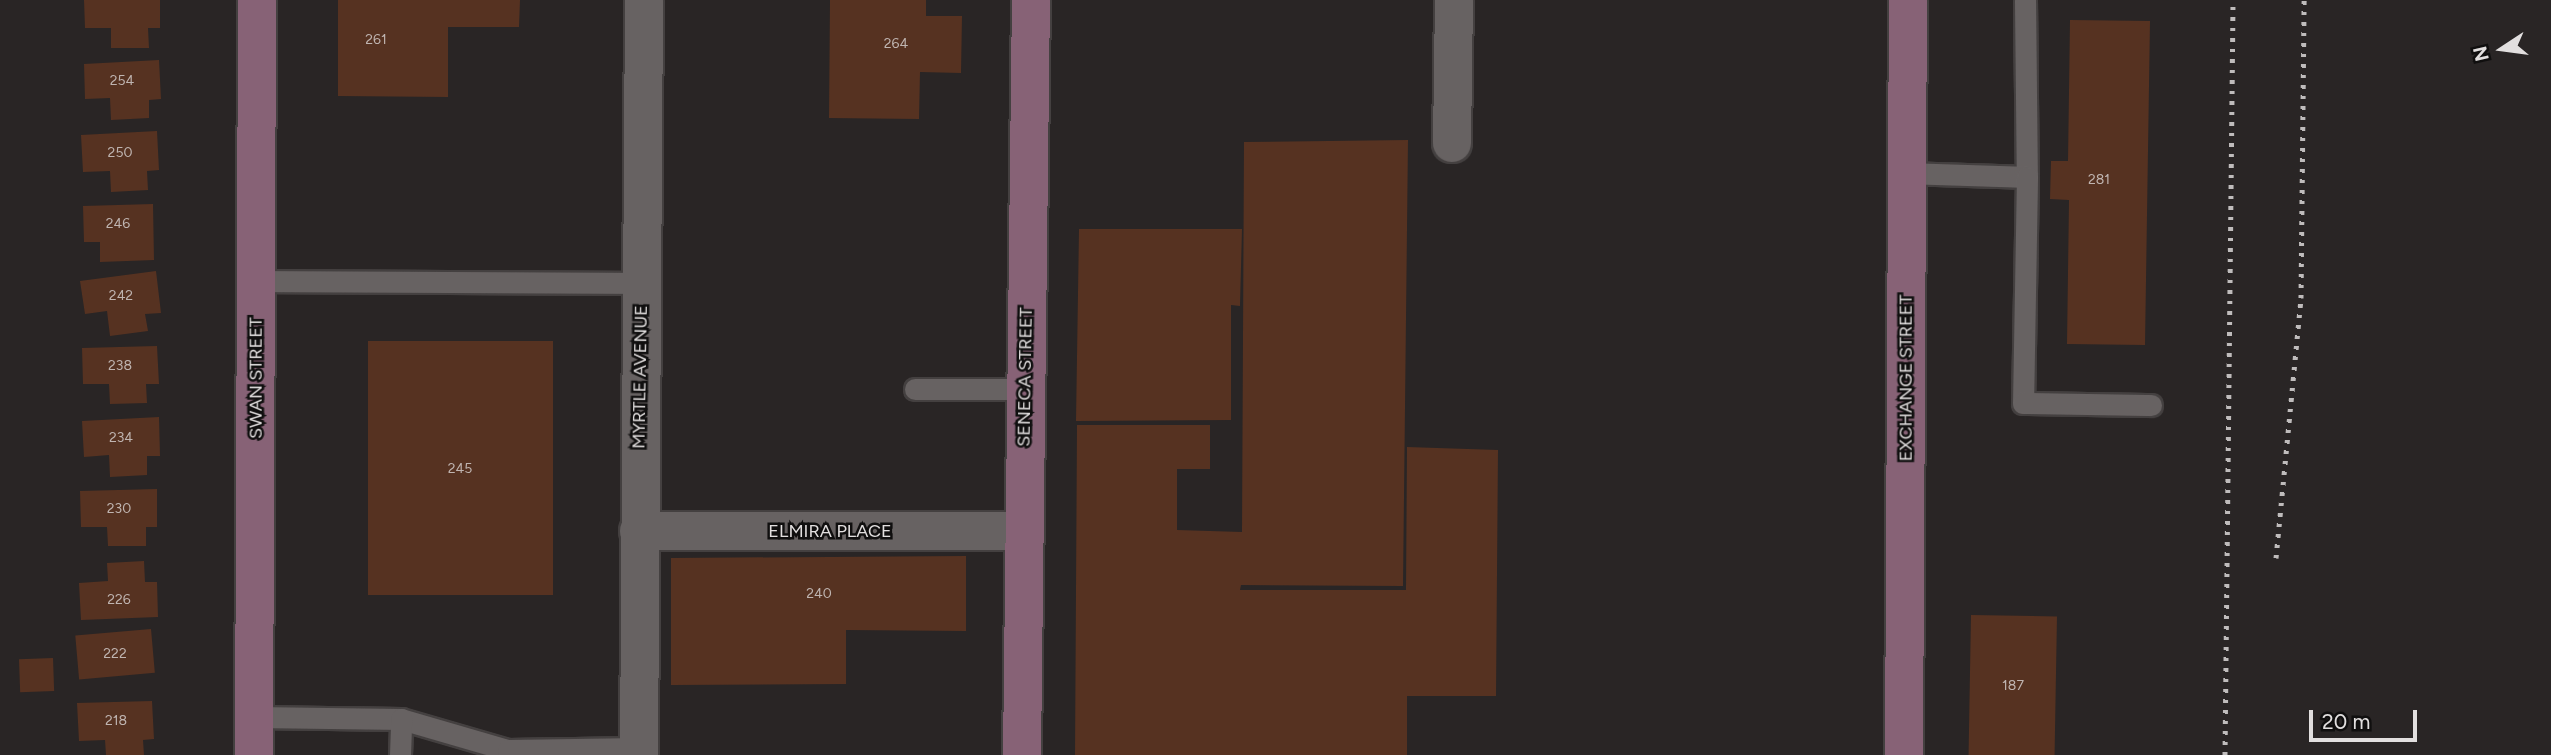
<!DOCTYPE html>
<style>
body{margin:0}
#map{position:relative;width:2551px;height:755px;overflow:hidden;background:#292525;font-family:Figtree,sans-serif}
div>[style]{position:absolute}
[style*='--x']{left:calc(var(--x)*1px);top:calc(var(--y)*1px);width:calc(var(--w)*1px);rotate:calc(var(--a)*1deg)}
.building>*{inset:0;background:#563221;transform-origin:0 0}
.roads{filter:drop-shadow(2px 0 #444040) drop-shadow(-2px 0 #444040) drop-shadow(0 2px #444040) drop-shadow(0 -2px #444040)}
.lane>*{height:21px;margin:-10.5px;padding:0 10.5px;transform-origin:10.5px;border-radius:10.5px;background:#676262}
.street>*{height:38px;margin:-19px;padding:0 19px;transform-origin:19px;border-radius:19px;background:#676262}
.secondary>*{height:38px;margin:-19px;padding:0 19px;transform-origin:19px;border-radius:19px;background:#876276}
.rail>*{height:5px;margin-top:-2.5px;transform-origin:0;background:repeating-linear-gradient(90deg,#bfbcbc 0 3.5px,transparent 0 10.5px)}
span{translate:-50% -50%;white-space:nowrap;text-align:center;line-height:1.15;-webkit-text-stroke:5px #100f0f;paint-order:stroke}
.number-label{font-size:14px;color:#bfb4b0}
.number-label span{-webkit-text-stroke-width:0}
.street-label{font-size:18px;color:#e2dfdf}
.north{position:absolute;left:2467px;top:14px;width:70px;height:70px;-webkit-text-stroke:5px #100f0f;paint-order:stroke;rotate:257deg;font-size:19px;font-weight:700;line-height:28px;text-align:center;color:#e2dfdf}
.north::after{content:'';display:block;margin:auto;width:24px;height:32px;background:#e2dfdf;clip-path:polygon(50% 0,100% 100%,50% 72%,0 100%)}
.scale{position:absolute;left:2309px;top:710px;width:108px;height:32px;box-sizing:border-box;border:4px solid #e2dfdf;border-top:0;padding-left:9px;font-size:21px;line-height:24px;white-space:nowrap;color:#e2dfdf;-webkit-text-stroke:5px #100f0f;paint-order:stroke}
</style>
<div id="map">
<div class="building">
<i style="clip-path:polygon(84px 0,160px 0,160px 28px,148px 28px,149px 48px,111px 48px,111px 28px,85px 28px)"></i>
<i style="clip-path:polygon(338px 0,520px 0,519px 27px,448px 27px,448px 97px,338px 96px)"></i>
<i style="clip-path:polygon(830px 0,926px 0,926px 16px,962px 16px,961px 73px,920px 72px,919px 119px,829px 118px)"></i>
<i style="clip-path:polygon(2070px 20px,2150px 21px,2145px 345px,2067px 344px,2069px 200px,2050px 199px,2051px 161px,2068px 161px)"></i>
<i style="clip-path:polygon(159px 60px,161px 99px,149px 100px,149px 118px,111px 120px,110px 98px,85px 99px,84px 64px)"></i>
<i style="clip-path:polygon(157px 131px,159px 170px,147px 171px,148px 190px,111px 192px,110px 171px,83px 172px,81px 135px)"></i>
<i style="clip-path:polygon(1408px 140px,1403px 586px,1241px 585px,1240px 590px,1406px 590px,1407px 447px,1498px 450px,1496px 696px,1407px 696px,1407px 755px,1075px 755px,1077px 425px,1210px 425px,1210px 469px,1177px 469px,1177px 530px,1242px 532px,1244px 142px)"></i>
<i style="clip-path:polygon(153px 204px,154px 260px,100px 262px,100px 242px,84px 242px,83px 206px)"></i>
<i style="clip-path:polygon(1079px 229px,1242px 229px,1240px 306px,1231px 305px,1231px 420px,1076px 421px)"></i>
<i style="clip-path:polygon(156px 271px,161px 313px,145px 314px,148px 331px,110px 336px,107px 311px,85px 314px,80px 281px)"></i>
<i style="left:368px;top:341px;width:185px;height:254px"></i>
<i style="clip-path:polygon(157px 346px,159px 384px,146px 384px,147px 403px,110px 404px,109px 384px,83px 384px,82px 348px)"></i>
<i style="clip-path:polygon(159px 417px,160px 456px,147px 456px,147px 475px,110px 477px,109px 455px,84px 457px,82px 421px)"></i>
<i style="clip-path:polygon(157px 489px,157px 527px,146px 527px,146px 546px,108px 546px,107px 527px,81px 527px,80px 491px)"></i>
<i style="clip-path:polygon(966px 556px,966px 631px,846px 630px,846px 684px,671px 685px,671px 558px)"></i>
<i style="clip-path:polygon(144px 561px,145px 582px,157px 582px,158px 617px,81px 620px,79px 583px,108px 581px,107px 563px)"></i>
<i style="left:1971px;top:615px;width:86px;height:140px;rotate:1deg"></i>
<i style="left:151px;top:629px;width:44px;height:76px;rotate:85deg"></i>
<i style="left:53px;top:658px;width:33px;height:34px;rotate:88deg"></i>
<i style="clip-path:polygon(152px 701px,154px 739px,143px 740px,144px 755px,106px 755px,105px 740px,79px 741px,77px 703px)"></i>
</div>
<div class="roads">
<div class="lane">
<i style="--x:2025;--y:0;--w:177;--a:89.4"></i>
<i style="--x:1907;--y:173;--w:120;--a:1.9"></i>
<i style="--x:2027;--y:177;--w:226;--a:91"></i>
<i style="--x:2023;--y:403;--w:128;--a:0.9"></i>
<i style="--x:256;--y:281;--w:385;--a:0.3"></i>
<i style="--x:915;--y:389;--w:109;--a:0"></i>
<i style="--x:255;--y:717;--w:146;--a:0.8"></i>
<i style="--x:401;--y:719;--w:111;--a:16.2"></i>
<i style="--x:508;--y:750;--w:131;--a:-0.9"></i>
<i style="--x:400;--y:755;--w:36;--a:-88"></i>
</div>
<div class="street">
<i style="--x:1452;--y:143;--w:143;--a:-89.2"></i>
<i style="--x:639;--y:531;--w:383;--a:0"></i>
<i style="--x:639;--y:755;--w:755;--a:-89.62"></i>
</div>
<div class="secondary">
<i style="--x:254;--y:755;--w:755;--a:-89.77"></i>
<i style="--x:1022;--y:755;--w:755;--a:-89.32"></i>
<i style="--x:1904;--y:755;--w:755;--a:-89.7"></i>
</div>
</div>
<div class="rail">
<i style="--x:2276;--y:558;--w:261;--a:-84.5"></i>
<i style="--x:2301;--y:298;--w:298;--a:-89.4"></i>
<i style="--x:2225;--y:755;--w:755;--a:-89.39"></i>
</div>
<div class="number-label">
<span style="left:376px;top:40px">261</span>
<span style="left:896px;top:44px">264</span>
<span style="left:122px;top:81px">254</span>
<span style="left:120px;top:153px">250</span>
<span style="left:2099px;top:180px">281</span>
<span style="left:118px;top:224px">246</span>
<span style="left:121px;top:296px">242</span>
<span style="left:120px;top:366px">238</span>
<span style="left:121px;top:438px">234</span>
<span style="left:460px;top:469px">245</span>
<span style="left:119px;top:509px">230</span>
<span style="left:819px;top:594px">240</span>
<span style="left:119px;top:600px">226</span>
<span style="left:115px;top:654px">222</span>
<span style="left:2013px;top:686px">187</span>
<span style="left:116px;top:721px">218</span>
</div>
<div class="street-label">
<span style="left:640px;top:377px;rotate:-89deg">MYRTLE AVENUE</span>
<span style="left:1025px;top:377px;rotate:-89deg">SENECA STREET</span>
<span style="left:256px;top:378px;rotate:-90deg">SWAN STREET</span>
<span style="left:1906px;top:378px;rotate:-90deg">EXCHANGE STREET</span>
<span style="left:830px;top:531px">ELMIRA PLACE</span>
</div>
<div class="north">N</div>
<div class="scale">20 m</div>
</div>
